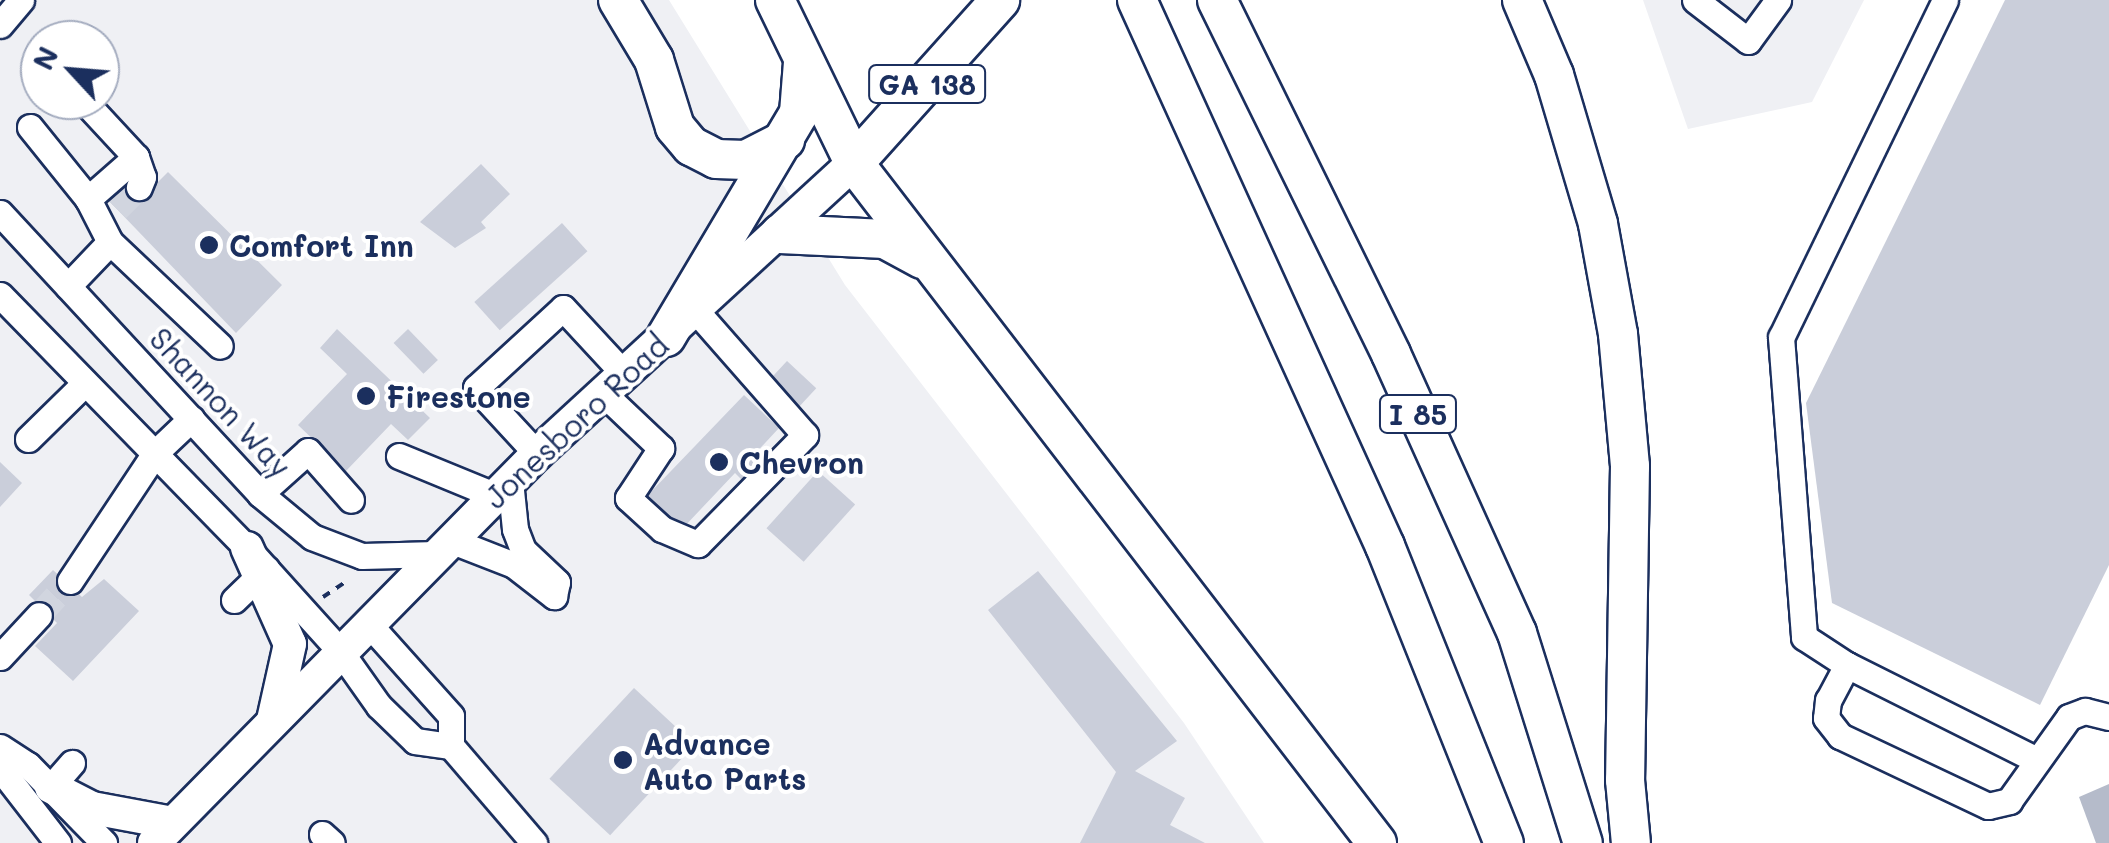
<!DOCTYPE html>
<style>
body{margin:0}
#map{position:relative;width:2109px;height:843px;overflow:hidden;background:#fff;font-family:Mali,sans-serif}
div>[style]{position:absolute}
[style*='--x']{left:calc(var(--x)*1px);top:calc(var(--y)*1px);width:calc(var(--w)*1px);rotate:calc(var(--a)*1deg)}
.built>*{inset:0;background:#eff0f4}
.water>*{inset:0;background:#b5bbca}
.building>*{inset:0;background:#caceda;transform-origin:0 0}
.minor-tunnel>*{height:25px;margin-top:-12.5px;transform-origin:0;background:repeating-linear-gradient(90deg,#d1d5df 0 25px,transparent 0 37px)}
.path>*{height:4px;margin-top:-2px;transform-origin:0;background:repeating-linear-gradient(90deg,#1b2f5e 0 8px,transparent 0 16px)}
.roads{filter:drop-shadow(2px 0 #1b2f5e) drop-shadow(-2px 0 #1b2f5e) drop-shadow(0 2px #1b2f5e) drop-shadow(0 -2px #1b2f5e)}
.minor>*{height:25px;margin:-12.5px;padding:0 12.5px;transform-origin:12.5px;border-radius:12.5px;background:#fff}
.major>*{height:32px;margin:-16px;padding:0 16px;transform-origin:16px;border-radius:16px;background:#fff}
.highway>*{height:38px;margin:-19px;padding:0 19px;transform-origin:19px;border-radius:19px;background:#fff}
.dots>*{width:28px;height:28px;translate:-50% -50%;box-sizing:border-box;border:5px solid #fff;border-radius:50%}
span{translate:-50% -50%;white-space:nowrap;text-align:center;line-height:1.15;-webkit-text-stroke:8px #fff;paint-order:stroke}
.shield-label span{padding:2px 8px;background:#fff;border:2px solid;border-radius:8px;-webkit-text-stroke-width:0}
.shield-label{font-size:28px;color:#1b2f5e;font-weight:700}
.poi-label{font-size:30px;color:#1b2f5e;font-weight:700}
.left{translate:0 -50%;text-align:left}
.street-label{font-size:30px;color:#1b2f5e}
.north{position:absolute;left:20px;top:20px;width:100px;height:100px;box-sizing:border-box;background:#fff;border:2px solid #a4acbf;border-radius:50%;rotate:296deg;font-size:28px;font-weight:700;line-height:40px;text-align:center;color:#1b2f5e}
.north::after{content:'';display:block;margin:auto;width:35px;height:45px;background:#1b2f5e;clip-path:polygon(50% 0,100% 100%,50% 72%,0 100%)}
</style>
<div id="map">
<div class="built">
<i style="clip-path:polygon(evenodd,0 0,669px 0,845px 285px,1184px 723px,1264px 843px,0 843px,0 0,40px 40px,100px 40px,100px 100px,40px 100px,40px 40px)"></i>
<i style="clip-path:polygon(1643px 0,1864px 0,1812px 102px,1688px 129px)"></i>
</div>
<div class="water">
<i style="clip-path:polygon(2109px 784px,2109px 843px,2096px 843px,2079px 797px)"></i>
</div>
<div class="building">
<i style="clip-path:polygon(2005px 0,2109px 0,2109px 565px,2040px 705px,1832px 603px,1806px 403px)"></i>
<i style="clip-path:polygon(481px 164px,510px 194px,481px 222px,486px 228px,455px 248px,420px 222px)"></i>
<i style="clip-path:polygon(168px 172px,282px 285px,236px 333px,112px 204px,134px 182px,146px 194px)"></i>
<i style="left:562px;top:223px;width:38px;height:118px;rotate:48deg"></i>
<i style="clip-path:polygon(337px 329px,430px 418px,408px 440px,391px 424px,346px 471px,298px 425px,347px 374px,320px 348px)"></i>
<i style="left:408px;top:329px;width:43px;height:20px;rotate:46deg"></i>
<i style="left:787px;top:361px;width:40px;height:31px;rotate:43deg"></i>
<i style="clip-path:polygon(744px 395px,779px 428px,752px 457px,762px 467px,746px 484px,735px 473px,683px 528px,646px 497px)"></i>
<i style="clip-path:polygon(0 462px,22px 483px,0 507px)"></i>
<i style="left:818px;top:471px;width:50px;height:77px;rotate:42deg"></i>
<i style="clip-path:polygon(53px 570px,82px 597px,104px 579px,139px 611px,73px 681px,35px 646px,57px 623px,29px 595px)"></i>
<i style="clip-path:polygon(1038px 571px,1177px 741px,1135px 771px,1185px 798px,1170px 825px,1205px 843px,1080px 843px,1116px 772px,988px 610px)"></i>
<i style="left:634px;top:688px;width:83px;height:124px;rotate:43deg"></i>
</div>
<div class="minor-tunnel">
<i style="--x:117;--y:209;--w:31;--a:-45"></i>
<i style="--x:39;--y:615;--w:46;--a:-47.6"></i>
</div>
<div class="path">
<i style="--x:323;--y:597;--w:29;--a:-34"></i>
</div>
<div class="roads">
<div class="minor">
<i style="--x:1695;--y:0;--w:67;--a:37.7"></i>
<i style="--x:1748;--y:41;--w:51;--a:-53.8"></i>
<i style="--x:1945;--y:0;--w:375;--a:115.9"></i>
<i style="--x:1781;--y:337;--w:301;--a:85.6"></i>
<i style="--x:1804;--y:637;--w:51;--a:33.1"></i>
<i style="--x:1847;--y:665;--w:40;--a:118"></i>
<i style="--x:1828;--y:700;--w:18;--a:96"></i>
<i style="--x:1826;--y:718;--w:23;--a:52"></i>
<i style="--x:1840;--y:736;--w:164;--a:25.3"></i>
<i style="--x:1988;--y:806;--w:22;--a:-13"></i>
<i style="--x:2009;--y:801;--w:103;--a:-54.5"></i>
<i style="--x:2069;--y:717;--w:17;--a:-21"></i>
<i style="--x:2085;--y:711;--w:25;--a:14"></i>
<i style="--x:0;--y:25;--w:33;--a:-50"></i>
<i style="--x:83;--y:100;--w:78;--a:47.1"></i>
<i style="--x:136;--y:157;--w:64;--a:138.8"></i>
<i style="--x:30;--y:127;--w:92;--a:51.1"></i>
<i style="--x:88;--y:199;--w:48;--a:62.9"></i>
<i style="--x:110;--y:242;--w:61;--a:133.7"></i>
<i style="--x:136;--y:157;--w:21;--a:71"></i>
<i style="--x:143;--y:177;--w:11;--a:112"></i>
<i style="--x:0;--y:213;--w:383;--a:47.2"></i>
<i style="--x:260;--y:494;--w:67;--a:39.6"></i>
<i style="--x:312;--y:537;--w:53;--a:20.8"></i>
<i style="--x:362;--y:556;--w:74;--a:-1.5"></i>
<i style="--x:110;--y:242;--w:151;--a:43.4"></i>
<i style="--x:0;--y:295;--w:354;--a:45.7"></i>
<i style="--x:247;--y:548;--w:139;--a:47.9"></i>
<i style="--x:340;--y:651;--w:67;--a:54.7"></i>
<i style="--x:379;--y:706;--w:50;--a:44.2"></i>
<i style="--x:415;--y:741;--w:36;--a:8"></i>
<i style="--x:604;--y:394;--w:79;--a:43.5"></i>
<i style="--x:661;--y:448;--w:60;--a:123.4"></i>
<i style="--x:628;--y:498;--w:46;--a:42.4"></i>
<i style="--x:662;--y:529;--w:39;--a:23"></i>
<i style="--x:698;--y:544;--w:153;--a:-45.5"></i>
<i style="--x:805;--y:435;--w:165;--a:-131.3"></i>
<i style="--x:28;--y:439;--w:78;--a:-44.5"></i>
<i style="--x:537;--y:454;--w:90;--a:-132.7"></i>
<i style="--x:476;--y:388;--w:118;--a:-42.6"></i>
<i style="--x:563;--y:308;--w:91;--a:47.2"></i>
<i style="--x:399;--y:456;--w:103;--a:22.3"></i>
<i style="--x:260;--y:494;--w:64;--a:-41.9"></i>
<i style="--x:308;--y:451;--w:65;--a:48.7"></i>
<i style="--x:450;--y:540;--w:69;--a:21.3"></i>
<i style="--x:514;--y:565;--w:51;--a:37.8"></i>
<i style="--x:554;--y:596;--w:14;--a:-78"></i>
<i style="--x:557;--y:582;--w:47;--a:-136.7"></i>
<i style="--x:523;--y:550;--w:22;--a:-111"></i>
<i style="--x:515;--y:529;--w:48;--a:-95.9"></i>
<i style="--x:70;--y:581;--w:154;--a:-56.4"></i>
<i style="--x:155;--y:453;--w:50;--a:-43.4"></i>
<i style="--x:234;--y:600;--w:45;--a:-44.1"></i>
<i style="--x:367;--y:622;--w:126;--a:48.2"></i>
<i style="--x:451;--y:716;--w:30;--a:90"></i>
<i style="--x:451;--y:746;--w:128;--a:49.4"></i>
<i style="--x:0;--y:657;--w:57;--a:-47.1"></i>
<i style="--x:1847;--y:665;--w:210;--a:26.6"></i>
<i style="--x:0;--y:747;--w:33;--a:33"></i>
<i style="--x:28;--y:765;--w:109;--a:45.7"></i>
<i style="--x:0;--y:768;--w:95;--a:52.3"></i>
<i style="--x:51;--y:787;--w:32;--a:-49"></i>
<i style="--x:322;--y:834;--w:13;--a:42"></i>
</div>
<div class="major">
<i style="--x:247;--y:548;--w:105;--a:65.9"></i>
<i style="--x:290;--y:644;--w:78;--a:102.6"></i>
<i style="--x:51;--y:787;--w:46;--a:27.1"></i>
<i style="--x:92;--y:808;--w:82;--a:10.5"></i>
<i style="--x:154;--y:843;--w:546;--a:-45.45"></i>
<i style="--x:537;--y:454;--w:430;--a:-42.6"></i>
</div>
<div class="highway">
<i style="--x:618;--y:0;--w:70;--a:59"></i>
<i style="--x:654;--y:60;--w:70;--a:72.6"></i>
<i style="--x:675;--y:127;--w:25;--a:50"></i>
<i style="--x:691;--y:146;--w:28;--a:27"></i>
<i style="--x:716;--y:159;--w:30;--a:2"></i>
<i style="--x:746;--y:160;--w:44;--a:-27.1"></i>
<i style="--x:775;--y:0;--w:181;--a:64.1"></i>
<i style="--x:854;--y:163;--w:858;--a:52.44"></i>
<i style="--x:1137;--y:0;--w:600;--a:65.57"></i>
<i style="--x:1385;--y:546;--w:320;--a:68.2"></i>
<i style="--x:1217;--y:0;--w:394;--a:63.8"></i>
<i style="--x:1391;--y:354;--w:306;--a:65.7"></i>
<i style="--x:1517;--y:633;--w:220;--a:72.6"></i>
<i style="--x:1522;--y:0;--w:82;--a:66.9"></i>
<i style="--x:1554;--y:75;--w:155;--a:73.5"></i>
<i style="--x:1598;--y:224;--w:112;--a:79.7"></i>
<i style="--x:1618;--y:334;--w:133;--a:84.8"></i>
<i style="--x:1630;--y:466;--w:314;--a:90.9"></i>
<i style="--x:1625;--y:780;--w:63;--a:84.6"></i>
<i style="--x:854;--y:163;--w:219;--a:-48.1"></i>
<i style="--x:780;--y:234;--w:105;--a:2.7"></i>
<i style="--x:885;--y:239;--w:42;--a:28.4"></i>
<i style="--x:666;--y:337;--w:261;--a:-59.3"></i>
<i style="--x:799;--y:113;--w:51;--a:-85.5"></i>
</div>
</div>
<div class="dots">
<i style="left:209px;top:245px;background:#1b2f5e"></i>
<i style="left:366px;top:396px;background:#1b2f5e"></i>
<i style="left:719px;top:462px;background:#1b2f5e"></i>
<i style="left:623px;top:760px;background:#1b2f5e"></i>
</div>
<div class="shield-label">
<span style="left:927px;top:84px">GA 138</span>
<span style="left:1418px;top:414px">I 85</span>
</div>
<div class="poi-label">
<span class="left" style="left:229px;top:245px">Comfort Inn</span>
<span class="left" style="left:386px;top:396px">Firestone</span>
<span class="left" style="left:739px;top:462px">Chevron</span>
<span class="left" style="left:643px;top:760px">Advance<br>Auto Parts</span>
</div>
<div class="street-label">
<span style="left:221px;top:402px;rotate:47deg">Shannon Way</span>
<span style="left:576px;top:421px;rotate:-43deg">Jonesboro Road</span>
</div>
<div class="north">N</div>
</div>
